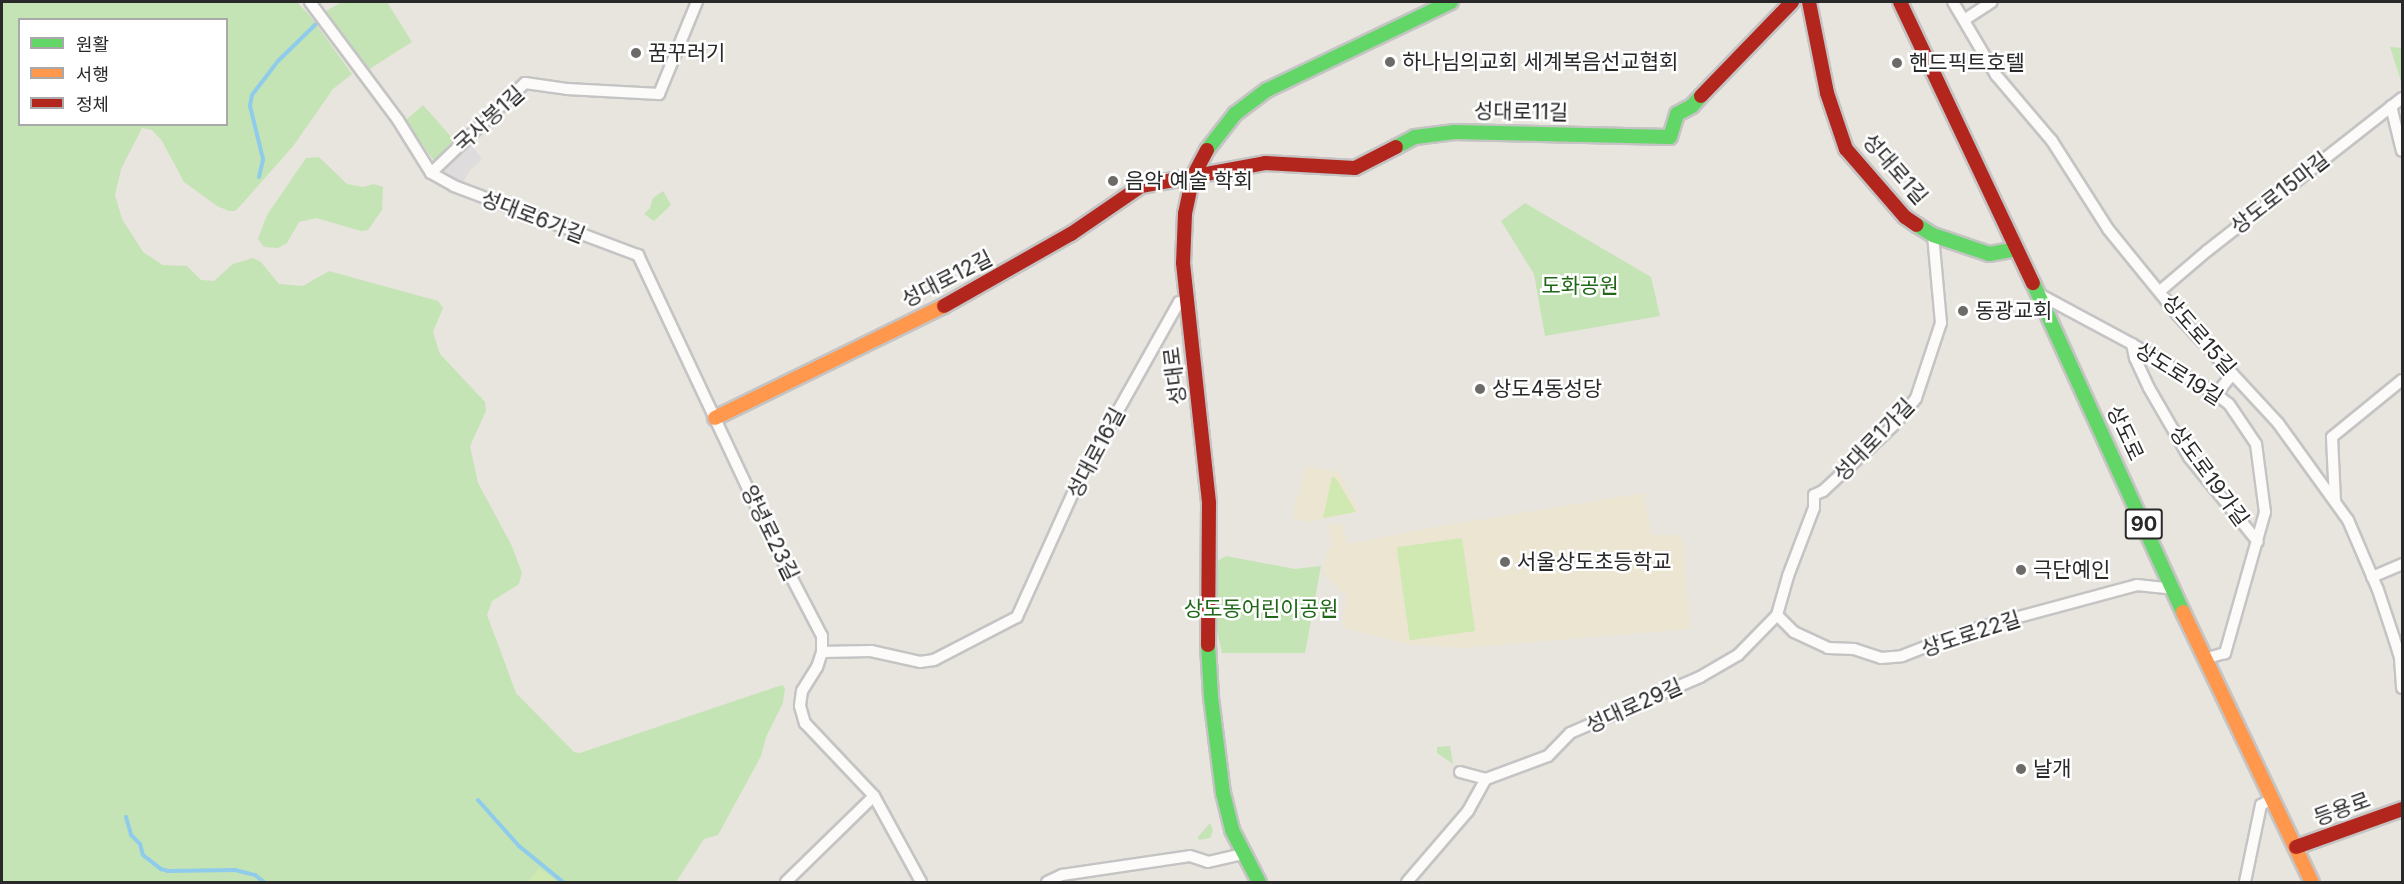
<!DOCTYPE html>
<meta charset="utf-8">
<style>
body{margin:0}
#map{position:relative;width:2404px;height:884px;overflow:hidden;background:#e8e5de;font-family:Inter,"Noto Sans KR",sans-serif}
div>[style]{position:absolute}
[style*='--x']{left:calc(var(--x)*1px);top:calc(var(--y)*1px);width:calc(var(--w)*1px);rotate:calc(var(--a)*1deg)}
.industrial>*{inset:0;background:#dedcdd}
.education>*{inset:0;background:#ebe5d2}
.green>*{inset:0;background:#c5e4b5}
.pitch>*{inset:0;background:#d0e9b3;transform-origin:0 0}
.stream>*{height:4px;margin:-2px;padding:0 2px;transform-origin:2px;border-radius:2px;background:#8fcbeb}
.roads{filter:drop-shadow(2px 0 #c5c4c4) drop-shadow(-2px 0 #c5c4c4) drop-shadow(0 2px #c5c4c4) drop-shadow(0 -2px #c5c4c4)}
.street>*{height:10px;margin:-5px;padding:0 5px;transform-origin:5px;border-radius:5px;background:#fcfbfa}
.fast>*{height:14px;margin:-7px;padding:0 7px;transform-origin:7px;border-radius:7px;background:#63d668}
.slow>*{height:14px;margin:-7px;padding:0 7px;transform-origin:7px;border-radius:7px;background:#ff974d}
.jam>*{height:14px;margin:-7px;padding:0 7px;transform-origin:7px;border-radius:7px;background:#b3261e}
.dots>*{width:16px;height:16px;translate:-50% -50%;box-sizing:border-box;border:3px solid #fff;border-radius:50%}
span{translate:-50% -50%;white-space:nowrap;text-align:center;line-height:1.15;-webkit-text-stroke:5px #fff;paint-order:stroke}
.shield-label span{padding:2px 4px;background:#fff;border:2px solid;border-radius:4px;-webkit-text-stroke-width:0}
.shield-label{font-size:20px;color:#292929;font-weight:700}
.poi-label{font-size:21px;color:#292929}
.left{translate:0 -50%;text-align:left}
.street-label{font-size:21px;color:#292929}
.park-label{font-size:21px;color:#206717}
.frame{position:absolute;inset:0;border:3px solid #292929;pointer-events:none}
.legend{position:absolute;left:18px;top:18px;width:210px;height:108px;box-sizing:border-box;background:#fff;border:2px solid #a9a9a9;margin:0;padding:8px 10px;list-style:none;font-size:18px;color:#292929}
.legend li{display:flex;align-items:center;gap:12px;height:30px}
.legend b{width:30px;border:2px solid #a9a9a9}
</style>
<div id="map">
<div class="industrial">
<i style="clip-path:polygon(470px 143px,482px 159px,470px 170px,461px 186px,452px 183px,439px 171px)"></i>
</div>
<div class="education">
<i style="clip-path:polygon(1306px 467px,1339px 472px,1359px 512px,1307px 522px,1292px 517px)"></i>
<i style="clip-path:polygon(1644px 493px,1651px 535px,1675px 535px,1683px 539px,1690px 629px,1462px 648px,1407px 644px,1342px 627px,1347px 596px,1323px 574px,1327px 550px,1332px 548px,1328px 525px,1343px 523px,1347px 544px,1441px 526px)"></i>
</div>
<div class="green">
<i style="clip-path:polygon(evenodd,2px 2px,297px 2px,311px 17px,352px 74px,333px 89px,294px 145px,241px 205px,235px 211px,229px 211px,217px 206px,184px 182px,162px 141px,152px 130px,142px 128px,121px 169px,115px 195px,122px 219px,143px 252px,163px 265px,187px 266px,201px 280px,214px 281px,233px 264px,253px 258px,261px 262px,279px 284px,303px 286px,329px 271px,438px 301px,443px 308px,433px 332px,440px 354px,485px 402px,486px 411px,470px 446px,478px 483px,511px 544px,522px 573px,519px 584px,492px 601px,487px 615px,516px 693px,574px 752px,580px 753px,782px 685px,785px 688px,783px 703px,766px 737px,761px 756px,718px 835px,704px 839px,676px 882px,2px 882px,2px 2px,20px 20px,226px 20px,226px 124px,20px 124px,20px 20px)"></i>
<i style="clip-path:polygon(342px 2px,387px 2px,412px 42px,368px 70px,326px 11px)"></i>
<i style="clip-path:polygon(2390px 47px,2402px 48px,2402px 84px)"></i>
<i style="clip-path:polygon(423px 105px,454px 140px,435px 162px,405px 121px)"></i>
<i style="clip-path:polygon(319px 157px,347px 184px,363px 187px,374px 184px,383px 187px,382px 210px,368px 230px,361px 231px,316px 218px,299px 222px,287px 243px,278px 248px,264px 247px,258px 239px,267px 215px,306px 158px)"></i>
<i style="clip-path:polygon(663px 191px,671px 205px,654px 221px,644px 214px,650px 208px,653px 198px)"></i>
<i style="clip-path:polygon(1525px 203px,1651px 277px,1660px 316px,1545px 336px,1534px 274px,1501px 221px)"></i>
<i style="clip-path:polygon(1226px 556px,1295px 569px,1321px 566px,1305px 653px,1222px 653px,1216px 626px,1218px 561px)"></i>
<i style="clip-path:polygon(1450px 746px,1453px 764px,1437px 753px,1437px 747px)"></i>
<i style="clip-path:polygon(1210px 823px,1213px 830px,1210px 838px,1199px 840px,1198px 837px)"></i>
</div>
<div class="pitch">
<i style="clip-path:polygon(1332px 477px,1336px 478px,1356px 512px,1323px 518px)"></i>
<i style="left:1462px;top:538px;width:94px;height:66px;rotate:82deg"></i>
<i style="clip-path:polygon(539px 868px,558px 882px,528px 882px)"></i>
</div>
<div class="stream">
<i style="--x:259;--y:177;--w:18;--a:-77"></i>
<i style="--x:263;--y:159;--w:55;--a:-103.8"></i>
<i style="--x:250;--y:106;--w:11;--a:-80"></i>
<i style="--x:252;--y:95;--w:43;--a:-52.6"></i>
<i style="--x:278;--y:61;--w:53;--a:-44.2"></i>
<i style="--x:478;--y:800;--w:62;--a:48.3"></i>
<i style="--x:519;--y:846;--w:57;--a:39.3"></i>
<i style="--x:126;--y:817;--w:19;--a:74"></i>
<i style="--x:131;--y:835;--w:13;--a:45"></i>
<i style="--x:140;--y:844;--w:11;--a:75"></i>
<i style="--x:143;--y:855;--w:23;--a:38"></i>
<i style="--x:161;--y:869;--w:7;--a:16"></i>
<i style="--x:168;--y:871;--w:67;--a:-0.9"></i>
<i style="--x:235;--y:870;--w:21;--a:14"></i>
<i style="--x:255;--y:875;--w:11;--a:38"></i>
</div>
<div class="roads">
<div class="street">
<i style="--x:310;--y:2;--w:147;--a:53.3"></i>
<i style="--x:398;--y:120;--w:62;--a:58.1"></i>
<i style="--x:431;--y:173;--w:26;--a:29"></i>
<i style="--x:454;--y:186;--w:197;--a:20.6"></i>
<i style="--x:638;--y:255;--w:315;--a:64.8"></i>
<i style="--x:772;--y:540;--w:108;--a:62.5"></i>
<i style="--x:822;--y:636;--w:16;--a:90"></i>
<i style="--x:822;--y:652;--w:16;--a:108"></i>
<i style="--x:817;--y:667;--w:28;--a:122"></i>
<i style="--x:802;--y:691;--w:15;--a:98"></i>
<i style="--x:800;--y:706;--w:18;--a:74"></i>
<i style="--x:805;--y:723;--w:100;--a:46.6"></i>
<i style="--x:874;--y:796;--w:123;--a:135.7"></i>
<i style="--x:1953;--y:2;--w:85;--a:59.5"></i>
<i style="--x:1996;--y:75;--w:87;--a:49.7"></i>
<i style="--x:2052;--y:141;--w:104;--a:57.5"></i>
<i style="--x:2108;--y:229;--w:111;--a:50.9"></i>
<i style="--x:2178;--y:315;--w:147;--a:47.2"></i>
<i style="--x:2278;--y:423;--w:120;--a:54.2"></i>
<i style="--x:2348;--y:520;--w:76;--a:66.8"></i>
<i style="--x:2378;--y:590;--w:51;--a:71.6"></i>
<i style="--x:2394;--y:638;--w:21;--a:73"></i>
<i style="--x:2400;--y:658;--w:30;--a:86"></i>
<i style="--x:1964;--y:20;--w:33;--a:-33"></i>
<i style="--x:2391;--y:106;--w:46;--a:76.3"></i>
<i style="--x:431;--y:173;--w:130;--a:-43.8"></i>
<i style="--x:525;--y:83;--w:42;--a:8.1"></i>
<i style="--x:567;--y:89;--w:92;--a:3.1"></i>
<i style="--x:659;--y:94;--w:100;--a:-67.6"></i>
<i style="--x:2160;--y:291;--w:62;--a:-40.4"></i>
<i style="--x:2207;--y:251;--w:248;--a:-38.1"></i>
<i style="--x:2037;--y:293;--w:108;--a:28.2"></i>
<i style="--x:2132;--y:344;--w:98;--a:30.8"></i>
<i style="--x:2216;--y:394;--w:16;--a:38"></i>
<i style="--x:2229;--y:404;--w:48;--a:56"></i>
<i style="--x:2256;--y:444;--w:69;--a:82.5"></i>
<i style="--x:2265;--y:512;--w:147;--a:105.8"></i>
<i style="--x:2225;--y:653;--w:22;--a:164"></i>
<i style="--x:2132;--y:344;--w:14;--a:78"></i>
<i style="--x:2135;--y:358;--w:33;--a:65"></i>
<i style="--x:2149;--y:388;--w:80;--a:59.9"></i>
<i style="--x:2189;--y:457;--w:109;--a:50.9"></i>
<i style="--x:2216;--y:394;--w:26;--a:-50"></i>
<i style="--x:2335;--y:501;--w:64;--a:-92.7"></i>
<i style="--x:2332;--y:437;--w:90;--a:-39.2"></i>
<i style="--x:2372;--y:577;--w:33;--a:-23"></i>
<i style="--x:1777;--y:615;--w:24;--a:45"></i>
<i style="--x:1794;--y:632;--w:38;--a:25"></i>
<i style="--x:1828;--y:648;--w:26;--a:2"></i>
<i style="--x:1854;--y:649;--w:28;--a:18"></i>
<i style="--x:1881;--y:658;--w:21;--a:-5"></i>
<i style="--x:1902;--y:656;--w:66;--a:-21.5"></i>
<i style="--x:1963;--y:632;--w:180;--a:-15.1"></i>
<i style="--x:2137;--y:585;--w:37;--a:6"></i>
<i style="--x:822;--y:652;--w:49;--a:-1.2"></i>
<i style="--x:871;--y:651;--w:50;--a:12.7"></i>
<i style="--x:920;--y:662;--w:14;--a:-8"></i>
<i style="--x:934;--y:660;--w:93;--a:-27.4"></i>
<i style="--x:1017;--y:617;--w:148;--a:-65.7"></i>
<i style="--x:1078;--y:482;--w:206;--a:-60.7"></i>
<i style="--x:1179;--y:302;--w:8;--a:-14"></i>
<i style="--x:1460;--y:772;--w:27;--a:15"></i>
<i style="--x:874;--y:796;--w:98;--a:61.3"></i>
<i style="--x:1047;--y:882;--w:17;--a:-25"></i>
<i style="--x:1062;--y:875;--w:129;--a:-8.4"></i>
<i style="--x:1190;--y:856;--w:19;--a:18"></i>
<i style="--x:1208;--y:862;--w:36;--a:-13"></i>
<i style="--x:1407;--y:882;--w:94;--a:-49.3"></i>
<i style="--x:1468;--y:811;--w:37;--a:-61"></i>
<i style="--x:1486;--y:779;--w:66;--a:-20.4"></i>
<i style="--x:1548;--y:756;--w:32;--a:-46"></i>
<i style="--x:1570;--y:733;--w:142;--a:-23.3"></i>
<i style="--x:1700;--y:677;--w:44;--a:-30.1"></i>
<i style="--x:1738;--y:655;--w:56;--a:-45.7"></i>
<i style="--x:1777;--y:615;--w:41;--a:-74.2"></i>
<i style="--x:1788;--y:576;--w:73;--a:-69.1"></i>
<i style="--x:1814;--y:508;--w:13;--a:-90"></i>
<i style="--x:1814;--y:495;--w:10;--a:-24"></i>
<i style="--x:1823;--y:491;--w:100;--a:-43"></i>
<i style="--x:1896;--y:423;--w:32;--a:-51"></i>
<i style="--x:1916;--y:398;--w:79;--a:-71.6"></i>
<i style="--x:1941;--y:323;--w:88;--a:-95.2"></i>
<i style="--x:2245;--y:882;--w:79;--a:-78.3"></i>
<i style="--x:2261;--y:805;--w:10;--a:-29"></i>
</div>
<div class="fast">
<i style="--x:1396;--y:147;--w:21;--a:-28"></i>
<i style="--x:1415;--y:137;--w:40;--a:-7.1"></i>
<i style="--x:1455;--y:132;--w:215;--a:1.3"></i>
<i style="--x:1670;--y:137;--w:24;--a:-73"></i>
<i style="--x:1677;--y:114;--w:17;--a:-28"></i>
<i style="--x:1692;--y:106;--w:13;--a:-48"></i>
<i style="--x:1207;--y:150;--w:46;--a:-52.1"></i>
<i style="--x:1235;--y:114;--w:40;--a:-37"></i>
<i style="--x:1267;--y:90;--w:204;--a:-25.6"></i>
<i style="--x:1917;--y:225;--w:19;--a:32"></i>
<i style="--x:1933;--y:235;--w:59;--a:18.7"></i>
<i style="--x:1989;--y:254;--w:28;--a:-10"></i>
<i style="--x:2033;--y:283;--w:362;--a:65.5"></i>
<i style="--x:1208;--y:645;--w:52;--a:86.7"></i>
<i style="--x:1211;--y:697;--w:97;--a:82.9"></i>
<i style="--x:1223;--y:793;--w:38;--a:76"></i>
<i style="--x:1232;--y:830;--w:59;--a:62.6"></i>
</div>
<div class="slow">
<i style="--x:715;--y:418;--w:255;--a:-26.1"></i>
<i style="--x:2183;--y:612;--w:299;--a:64.5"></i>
</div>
<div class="jam">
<i style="--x:1809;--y:2;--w:93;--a:78.8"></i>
<i style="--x:1827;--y:93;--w:59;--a:71.3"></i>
<i style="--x:1846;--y:149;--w:90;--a:49.1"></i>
<i style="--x:1905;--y:217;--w:14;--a:34"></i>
<i style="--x:1900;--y:2;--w:311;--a:64.7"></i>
<i style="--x:1701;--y:96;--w:131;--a:-45.9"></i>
<i style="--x:1207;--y:150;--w:30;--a:118"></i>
<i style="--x:1193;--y:176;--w:39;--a:102"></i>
<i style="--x:1185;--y:214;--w:49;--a:92.3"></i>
<i style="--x:1183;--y:263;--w:242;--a:83.8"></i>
<i style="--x:1209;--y:504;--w:141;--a:90.4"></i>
<i style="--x:944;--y:306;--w:146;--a:-29.6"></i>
<i style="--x:1071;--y:234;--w:85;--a:-34.4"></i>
<i style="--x:1141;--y:186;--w:126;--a:-10.5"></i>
<i style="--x:1265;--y:163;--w:90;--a:3.2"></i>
<i style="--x:1355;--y:168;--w:46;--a:-27.1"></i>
<i style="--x:2296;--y:847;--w:113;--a:-19.7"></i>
</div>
</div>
<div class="dots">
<i style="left:636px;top:53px;background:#6c6b68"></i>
<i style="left:1390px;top:62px;background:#6c6b68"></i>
<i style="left:1897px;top:63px;background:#6c6b68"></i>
<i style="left:1113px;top:181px;background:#6c6b68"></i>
<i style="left:1963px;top:311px;background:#6c6b68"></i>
<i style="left:1480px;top:389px;background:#6c6b68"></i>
<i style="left:1505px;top:562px;background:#6c6b68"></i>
<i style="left:2021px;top:570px;background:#6c6b68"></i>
<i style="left:2021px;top:769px;background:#6c6b68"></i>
</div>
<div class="shield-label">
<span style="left:2144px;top:524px">90</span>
</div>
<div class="poi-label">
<span class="left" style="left:648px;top:53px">꿈꾸러기</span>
<span class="left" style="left:1402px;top:62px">하나님의교회 세계복음선교협회</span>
<span class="left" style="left:1909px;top:63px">핸드픽트호텔</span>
<span class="left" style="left:1125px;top:181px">음악 예술 학회</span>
<span class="left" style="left:1975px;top:311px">동광교회</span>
<span class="left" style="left:1492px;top:389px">상도4동성당</span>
<span class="left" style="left:1517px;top:562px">서울상도초등학교</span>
<span class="left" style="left:2033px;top:570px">극단예인</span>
<span class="left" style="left:2033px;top:769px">날개</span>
</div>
<div class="street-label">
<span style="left:1521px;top:112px;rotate:1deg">성대로11길</span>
<span style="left:489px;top:119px;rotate:-42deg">국사봉1길</span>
<span style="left:1895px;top:169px;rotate:49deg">성대로1길</span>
<span style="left:2280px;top:193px;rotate:-38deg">상도로15마길</span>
<span style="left:533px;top:217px;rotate:21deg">성대로6가길</span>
<span style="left:947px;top:279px;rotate:-27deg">성대로12길</span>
<span style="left:2199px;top:335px;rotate:49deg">상도로15길</span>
<span style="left:2179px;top:374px;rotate:32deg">상도로19길</span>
<span style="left:1175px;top:376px;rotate:-97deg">성대로</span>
<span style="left:2125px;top:433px;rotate:65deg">상도로</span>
<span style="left:1874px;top:440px;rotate:-46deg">성대로1가길</span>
<span style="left:1096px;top:453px;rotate:-62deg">성대로16길</span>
<span style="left:2209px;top:476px;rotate:54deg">상도로19가길</span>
<span style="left:770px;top:533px;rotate:64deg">양녕로23길</span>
<span style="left:1971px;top:634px;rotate:-18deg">상도로22길</span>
<span style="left:1634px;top:706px;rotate:-24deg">성대로29길</span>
<span style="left:2342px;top:809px;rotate:-20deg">등용로</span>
</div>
<div class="park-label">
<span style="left:1580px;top:286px">도화공원</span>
<span style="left:1261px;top:609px">상도동어린이공원</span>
</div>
<div class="frame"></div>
<ul class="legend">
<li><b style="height:8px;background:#63d668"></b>원활</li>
<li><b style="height:8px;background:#ff974d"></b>서행</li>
<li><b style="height:8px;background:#b3261e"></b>정체</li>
</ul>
</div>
